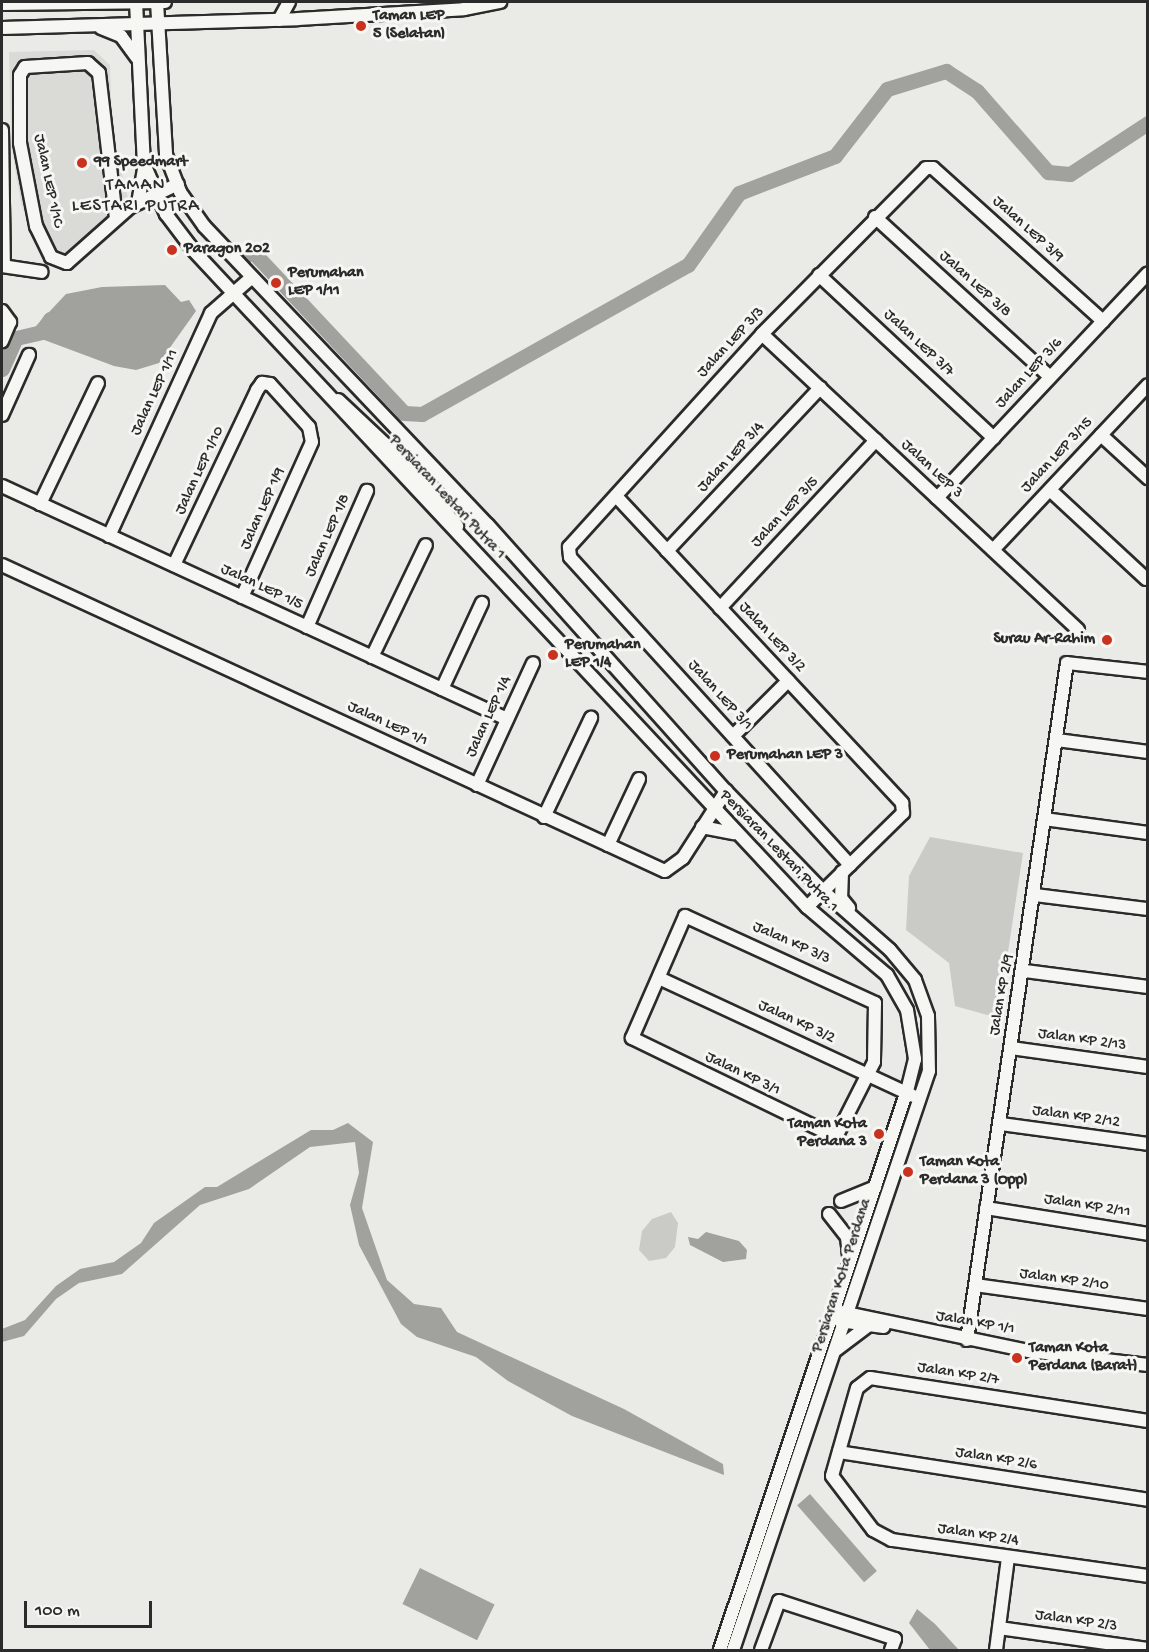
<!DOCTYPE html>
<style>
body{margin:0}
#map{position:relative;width:1149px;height:1652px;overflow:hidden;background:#eaeae6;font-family:"Gochi Hand",sans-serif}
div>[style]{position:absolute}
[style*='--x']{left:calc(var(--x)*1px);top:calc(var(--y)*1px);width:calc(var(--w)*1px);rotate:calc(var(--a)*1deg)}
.built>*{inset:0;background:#dadad6}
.green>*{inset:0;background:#cacac7}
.water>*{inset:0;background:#a1a19e;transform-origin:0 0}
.river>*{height:15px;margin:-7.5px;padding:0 7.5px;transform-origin:7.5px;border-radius:7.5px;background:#a1a19e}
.roads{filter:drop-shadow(2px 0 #2b2b2b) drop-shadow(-2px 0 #2b2b2b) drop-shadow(0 2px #2b2b2b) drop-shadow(0 -2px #2b2b2b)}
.minor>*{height:12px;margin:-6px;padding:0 6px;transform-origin:6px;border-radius:6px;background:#f6f6f2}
.dots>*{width:16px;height:16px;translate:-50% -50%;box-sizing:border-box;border:3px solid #f6f6f2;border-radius:50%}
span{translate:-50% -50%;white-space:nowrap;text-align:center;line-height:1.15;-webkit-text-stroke:6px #f6f6f2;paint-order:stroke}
.poi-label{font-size:16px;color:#2b2b2b;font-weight:700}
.left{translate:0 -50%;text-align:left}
.right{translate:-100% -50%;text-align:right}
.street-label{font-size:16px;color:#2b2b2b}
.neighbourhood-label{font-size:18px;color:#2b2b2b;letter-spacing:1.5px}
.frame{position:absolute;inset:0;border:3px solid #2b2b2b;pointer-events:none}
.scale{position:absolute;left:24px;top:1601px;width:128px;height:27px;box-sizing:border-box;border:3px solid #2b2b2b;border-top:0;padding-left:8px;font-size:18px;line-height:21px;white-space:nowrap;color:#2b2b2b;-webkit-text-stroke:4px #f6f6f2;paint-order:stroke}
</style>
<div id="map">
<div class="built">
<i style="clip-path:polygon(94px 50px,110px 65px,112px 135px,132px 213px,70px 270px,44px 264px,21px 203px,11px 144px,9px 52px)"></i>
</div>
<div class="green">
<i style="clip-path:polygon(930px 837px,1023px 853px,998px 1018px,955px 1006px,949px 963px,906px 930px,909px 876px)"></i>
<i style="clip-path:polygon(671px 1212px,678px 1223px,675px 1247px,666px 1258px,649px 1261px,639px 1250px,642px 1231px,652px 1219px)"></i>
</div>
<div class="water">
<i style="clip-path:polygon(165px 285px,181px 302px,189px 300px,196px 311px,159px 363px,136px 370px,114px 366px,39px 338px,36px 326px,66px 294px,102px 287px)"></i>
<i style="clip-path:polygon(348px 1123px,373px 1142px,362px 1208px,387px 1280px,414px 1304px,441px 1308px,457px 1332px,624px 1409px,723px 1464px,724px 1475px,572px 1416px,508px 1381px,476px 1357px,417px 1337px,401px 1324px,359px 1245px,350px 1205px,359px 1173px,355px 1142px,310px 1147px,249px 1189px,200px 1205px,122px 1274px,79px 1283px,56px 1299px,24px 1336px,2px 1342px,2px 1329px,25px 1320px,56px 1286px,80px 1269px,114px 1262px,141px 1243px,154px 1223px,205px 1187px,217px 1187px,311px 1130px,333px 1130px)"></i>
<i style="clip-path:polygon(706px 1232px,739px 1241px,747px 1250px,746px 1259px,723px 1262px,690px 1245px,688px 1237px,698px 1239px)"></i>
<i style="left:810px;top:1494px;width:102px;height:17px;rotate:49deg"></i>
<i style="left:420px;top:1568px;width:83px;height:40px;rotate:26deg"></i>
<i style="clip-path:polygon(917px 1609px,935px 1624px,959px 1650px,930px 1650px,909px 1623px)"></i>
</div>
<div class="river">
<i style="--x:247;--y:255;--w:6;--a:-39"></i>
<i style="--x:252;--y:251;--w:222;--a:46.8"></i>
<i style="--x:404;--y:413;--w:18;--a:3"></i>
<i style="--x:422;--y:414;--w:305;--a:-29.3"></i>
<i style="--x:688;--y:265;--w:88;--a:-54.7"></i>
<i style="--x:739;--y:193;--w:103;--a:-21.1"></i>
<i style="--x:835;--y:156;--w:85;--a:-52.2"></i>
<i style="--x:887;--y:89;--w:62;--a:-17"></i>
<i style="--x:946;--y:71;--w:37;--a:33"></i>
<i style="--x:977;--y:91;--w:108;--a:48.8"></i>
<i style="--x:1048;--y:172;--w:22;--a:5"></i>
<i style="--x:1070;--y:174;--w:93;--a:-33.2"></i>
<i style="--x:2;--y:369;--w:34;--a:-66"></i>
<i style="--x:16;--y:338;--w:26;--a:-13"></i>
<i style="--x:41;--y:332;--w:16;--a:-55"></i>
</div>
<div class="roads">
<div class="minor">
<i style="--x:136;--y:2;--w:162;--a:87.2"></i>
<i style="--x:144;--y:164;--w:55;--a:66.3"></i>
<i style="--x:166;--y:214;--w:46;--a:52.9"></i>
<i style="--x:194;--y:251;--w:898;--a:46.94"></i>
<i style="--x:807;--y:907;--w:105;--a:40.4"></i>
<i style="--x:887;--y:975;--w:40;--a:60.3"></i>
<i style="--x:907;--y:1010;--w:50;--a:80.7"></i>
<i style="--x:915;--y:1059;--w:36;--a:104"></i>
<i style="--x:906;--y:1094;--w:586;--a:108.5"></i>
<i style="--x:157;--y:2;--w:153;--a:86.6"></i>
<i style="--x:166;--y:155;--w:40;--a:69"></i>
<i style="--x:180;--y:192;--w:42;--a:54.8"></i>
<i style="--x:204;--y:226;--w:412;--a:46.5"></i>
<i style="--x:488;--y:525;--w:357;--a:48.2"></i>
<i style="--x:726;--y:791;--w:139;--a:45.9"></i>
<i style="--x:823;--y:891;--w:89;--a:41.4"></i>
<i style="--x:890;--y:950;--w:39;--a:50"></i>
<i style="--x:915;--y:980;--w:38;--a:70"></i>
<i style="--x:928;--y:1016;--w:55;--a:89"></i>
<i style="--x:929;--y:1071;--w:611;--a:108.7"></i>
<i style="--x:2;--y:4;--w:163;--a:-0.7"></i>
<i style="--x:279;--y:20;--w:21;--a:-61"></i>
<i style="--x:2;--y:28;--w:296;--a:-1.7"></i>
<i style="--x:298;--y:19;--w:166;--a:-3.4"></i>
<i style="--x:464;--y:9;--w:37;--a:-11"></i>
<i style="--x:101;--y:28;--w:22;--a:22"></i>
<i style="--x:121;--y:36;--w:27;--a:54"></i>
<i style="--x:2;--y:130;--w:136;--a:89.2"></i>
<i style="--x:138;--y:203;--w:36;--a:-80"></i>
<i style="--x:875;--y:217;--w:237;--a:42.4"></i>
<i style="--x:116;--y:218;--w:146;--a:-96.7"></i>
<i style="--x:99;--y:73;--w:15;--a:-138"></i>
<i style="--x:88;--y:63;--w:63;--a:176.4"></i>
<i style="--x:25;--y:67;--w:9;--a:122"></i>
<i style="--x:20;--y:75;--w:68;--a:90"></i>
<i style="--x:20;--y:143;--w:85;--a:79.1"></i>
<i style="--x:36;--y:226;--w:34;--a:64"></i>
<i style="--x:51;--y:257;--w:17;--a:21"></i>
<i style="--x:67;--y:263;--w:84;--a:-41.6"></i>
<i style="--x:130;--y:207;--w:53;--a:-25.6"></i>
<i style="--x:2;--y:266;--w:40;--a:8.5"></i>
<i style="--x:819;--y:275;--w:239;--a:43"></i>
<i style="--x:2;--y:311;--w:14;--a:54"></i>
<i style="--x:10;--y:322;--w:21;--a:113"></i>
<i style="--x:762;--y:334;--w:433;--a:43.1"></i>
<i style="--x:338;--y:400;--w:85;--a:43.1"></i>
<i style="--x:400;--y:458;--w:89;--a:50"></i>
<i style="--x:2;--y:415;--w:66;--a:-65.8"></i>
<i style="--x:1101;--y:435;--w:64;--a:42.5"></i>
<i style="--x:2;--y:486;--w:556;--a:24.77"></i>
<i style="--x:1050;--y:490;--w:131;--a:42.8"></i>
<i style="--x:616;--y:496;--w:420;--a:47"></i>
<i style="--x:902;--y:803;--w:10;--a:84"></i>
<i style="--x:903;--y:813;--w:134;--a:135.6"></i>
<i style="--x:937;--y:498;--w:308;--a:-46.8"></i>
<i style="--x:40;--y:504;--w:134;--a:-64.4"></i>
<i style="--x:109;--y:536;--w:245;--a:-65.4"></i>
<i style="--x:211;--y:313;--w:53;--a:-41.2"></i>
<i style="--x:993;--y:550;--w:226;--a:-46.8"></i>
<i style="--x:667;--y:551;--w:224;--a:-46.8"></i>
<i style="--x:2;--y:565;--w:730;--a:24.78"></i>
<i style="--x:665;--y:871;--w:22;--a:-36"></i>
<i style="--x:683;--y:858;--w:80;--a:-57.3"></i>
<i style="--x:174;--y:565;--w:194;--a:-64.6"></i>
<i style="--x:257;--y:390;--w:9;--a:-54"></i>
<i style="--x:262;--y:383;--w:8;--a:7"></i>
<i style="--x:270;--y:384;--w:58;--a:47.8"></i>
<i style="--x:309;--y:427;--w:15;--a:79"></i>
<i style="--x:312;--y:442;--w:170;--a:114.3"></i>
<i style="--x:720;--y:608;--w:229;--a:-47.1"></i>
<i style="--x:307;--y:627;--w:149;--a:-66.2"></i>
<i style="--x:372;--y:657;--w:124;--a:-64.3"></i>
<i style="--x:442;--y:689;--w:95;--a:-65.1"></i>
<i style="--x:733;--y:736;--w:78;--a:-45"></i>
<i style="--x:1057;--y:740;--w:92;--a:7.5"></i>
<i style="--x:477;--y:785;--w:134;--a:-65.3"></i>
<i style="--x:544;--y:817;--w:110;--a:-64.6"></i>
<i style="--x:1044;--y:819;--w:105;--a:7.7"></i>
<i style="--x:702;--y:827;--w:33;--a:11"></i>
<i style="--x:608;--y:845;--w:73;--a:-64.8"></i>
<i style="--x:850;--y:865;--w:416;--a:-132.3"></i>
<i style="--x:570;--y:557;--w:10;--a:-96"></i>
<i style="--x:569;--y:547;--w:287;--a:-47.8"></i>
<i style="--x:762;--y:334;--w:233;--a:-45.3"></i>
<i style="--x:926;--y:168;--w:7;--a:0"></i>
<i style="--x:933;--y:168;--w:229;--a:42"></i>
<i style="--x:842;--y:872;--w:26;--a:92"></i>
<i style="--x:841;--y:898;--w:13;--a:51"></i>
<i style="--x:1035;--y:895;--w:114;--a:7.1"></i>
<i style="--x:685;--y:916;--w:209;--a:24.6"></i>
<i style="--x:875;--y:1003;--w:59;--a:91"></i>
<i style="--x:874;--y:1062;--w:84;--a:116.9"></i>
<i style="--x:836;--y:1137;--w:227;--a:-154.1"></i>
<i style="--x:632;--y:1038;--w:133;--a:-66.5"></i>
<i style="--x:1025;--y:971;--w:124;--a:7.4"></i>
<i style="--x:659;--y:978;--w:280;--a:24.9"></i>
<i style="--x:1011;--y:1048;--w:138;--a:7.9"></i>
<i style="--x:1001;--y:1124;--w:148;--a:7.7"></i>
<i style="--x:841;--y:1201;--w:37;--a:-22"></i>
<i style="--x:986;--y:1208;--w:164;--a:9.1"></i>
<i style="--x:829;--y:1214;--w:29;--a:52"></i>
<i style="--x:847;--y:1237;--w:19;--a:84"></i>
<i style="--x:975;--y:1285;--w:175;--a:7.9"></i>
<i style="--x:842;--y:1312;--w:191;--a:11.8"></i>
<i style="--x:1029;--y:1351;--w:120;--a:6.7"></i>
<i style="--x:840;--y:1321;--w:44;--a:7.8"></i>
<i style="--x:967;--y:1340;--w:684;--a:-81.6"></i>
<i style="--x:1067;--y:663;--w:81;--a:6.3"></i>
<i style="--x:836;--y:1350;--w:39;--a:-37"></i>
<i style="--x:1148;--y:1421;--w:281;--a:-171.2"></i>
<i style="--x:870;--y:1378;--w:16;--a:142"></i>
<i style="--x:857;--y:1388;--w:91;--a:105.9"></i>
<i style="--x:832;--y:1476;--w:68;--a:52.8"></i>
<i style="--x:873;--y:1530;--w:21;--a:28"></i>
<i style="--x:892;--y:1540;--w:259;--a:8"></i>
<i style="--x:839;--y:1452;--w:313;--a:8.8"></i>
<i style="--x:999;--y:1628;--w:150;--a:8"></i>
<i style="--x:761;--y:1650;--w:52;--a:-69.8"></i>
<i style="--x:779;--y:1601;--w:122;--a:18.1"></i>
<i style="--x:895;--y:1639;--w:12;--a:110"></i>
<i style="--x:996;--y:1650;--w:93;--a:-82.6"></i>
</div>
</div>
<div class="dots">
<i style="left:361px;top:26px;background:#c8321e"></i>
<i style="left:82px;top:163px;background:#c8321e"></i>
<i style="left:172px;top:250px;background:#c8321e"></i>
<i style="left:276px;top:283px;background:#c8321e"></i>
<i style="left:1107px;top:640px;background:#c8321e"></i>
<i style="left:553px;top:655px;background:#c8321e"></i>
<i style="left:715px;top:756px;background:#c8321e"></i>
<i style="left:879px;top:1134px;background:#c8321e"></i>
<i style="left:908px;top:1172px;background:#c8321e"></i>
<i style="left:1017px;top:1358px;background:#c8321e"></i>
</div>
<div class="poi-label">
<span class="left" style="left:373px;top:26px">Taman LEP<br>5 (Selatan)</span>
<span class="left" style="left:94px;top:163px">99 Speedmart</span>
<span class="left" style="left:184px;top:250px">Paragon 202</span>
<span class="left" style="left:288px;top:283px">Perumahan<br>LEP 1/11</span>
<span class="right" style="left:1095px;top:640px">Surau Ar-Rahim</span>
<span class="left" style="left:565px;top:655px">Perumahan<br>LEP 1/4</span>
<span class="left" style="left:727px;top:756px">Perumahan LEP 3</span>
<span class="right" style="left:867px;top:1134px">Taman Kota<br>Perdana 3</span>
<span class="left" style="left:920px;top:1172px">Taman Kota<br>Perdana 3 (Opp)</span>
<span class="left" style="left:1029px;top:1358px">Taman Kota<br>Perdana (Barat)</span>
</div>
<div class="street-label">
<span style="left:47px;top:181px;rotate:78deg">Jalan LEP 1/1C</span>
<span style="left:1027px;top:230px;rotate:42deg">Jalan LEP 3/9</span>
<span style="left:974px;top:285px;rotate:42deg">Jalan LEP 3/8</span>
<span style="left:732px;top:343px;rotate:-47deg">Jalan LEP 3/3</span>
<span style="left:918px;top:344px;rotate:43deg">Jalan LEP 3/7</span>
<span style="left:1030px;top:374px;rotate:-47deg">Jalan LEP 3/6</span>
<span style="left:156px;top:393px;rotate:-65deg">Jalan LEP 1/11</span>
<span style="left:1058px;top:456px;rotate:-47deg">Jalan LEP 3/15</span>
<span style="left:732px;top:458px;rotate:-47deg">Jalan LEP 3/4</span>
<span style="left:931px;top:470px;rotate:43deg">Jalan LEP 3</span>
<span style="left:201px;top:471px;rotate:-65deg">Jalan LEP 1/10</span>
<span style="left:446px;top:498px;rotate:47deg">Persiaran Lestari Putra 1</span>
<span style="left:264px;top:509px;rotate:-66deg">Jalan LEP 1/9</span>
<span style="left:786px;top:513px;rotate:-47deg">Jalan LEP 3/5</span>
<span style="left:329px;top:536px;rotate:-66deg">Jalan LEP 1/8</span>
<span style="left:261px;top:588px;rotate:25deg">Jalan LEP 1/5</span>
<span style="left:771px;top:638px;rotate:47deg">Jalan LEP 3/2</span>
<span style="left:719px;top:696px;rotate:48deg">Jalan LEP 3/1</span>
<span style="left:490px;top:717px;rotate:-65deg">Jalan LEP 1/4</span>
<span style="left:387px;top:725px;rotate:25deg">Jalan LEP 1/1</span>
<span style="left:778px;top:852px;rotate:46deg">Persiaran Lestari Putra 1</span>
<span style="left:791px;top:944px;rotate:24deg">Jalan KP 3/3</span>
<span style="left:1003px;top:995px;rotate:-80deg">Jalan KP 2/9</span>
<span style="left:796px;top:1023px;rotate:25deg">Jalan KP 3/2</span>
<span style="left:1082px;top:1041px;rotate:8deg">Jalan KP 2/13</span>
<span style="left:742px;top:1075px;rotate:26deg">Jalan KP 3/1</span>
<span style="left:1076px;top:1118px;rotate:8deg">Jalan KP 2/12</span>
<span style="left:1087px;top:1207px;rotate:9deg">Jalan KP 2/11</span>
<span style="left:843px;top:1276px;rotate:-72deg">Persiaran Kota Perdana</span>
<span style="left:1064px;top:1281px;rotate:8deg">Jalan KP 2/10</span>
<span style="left:975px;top:1324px;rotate:10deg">Jalan KP 1/1</span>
<span style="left:958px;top:1375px;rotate:9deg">Jalan KP 2/7</span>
<span style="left:996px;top:1460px;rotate:9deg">Jalan KP 2/6</span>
<span style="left:978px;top:1536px;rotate:9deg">Jalan KP 2/4</span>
<span style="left:1076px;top:1622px;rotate:8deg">Jalan KP 2/3</span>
</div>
<div class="neighbourhood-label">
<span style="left:136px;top:197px">TAMAN<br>LESTARI PUTRA</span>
</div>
<div class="frame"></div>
<div class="scale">100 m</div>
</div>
